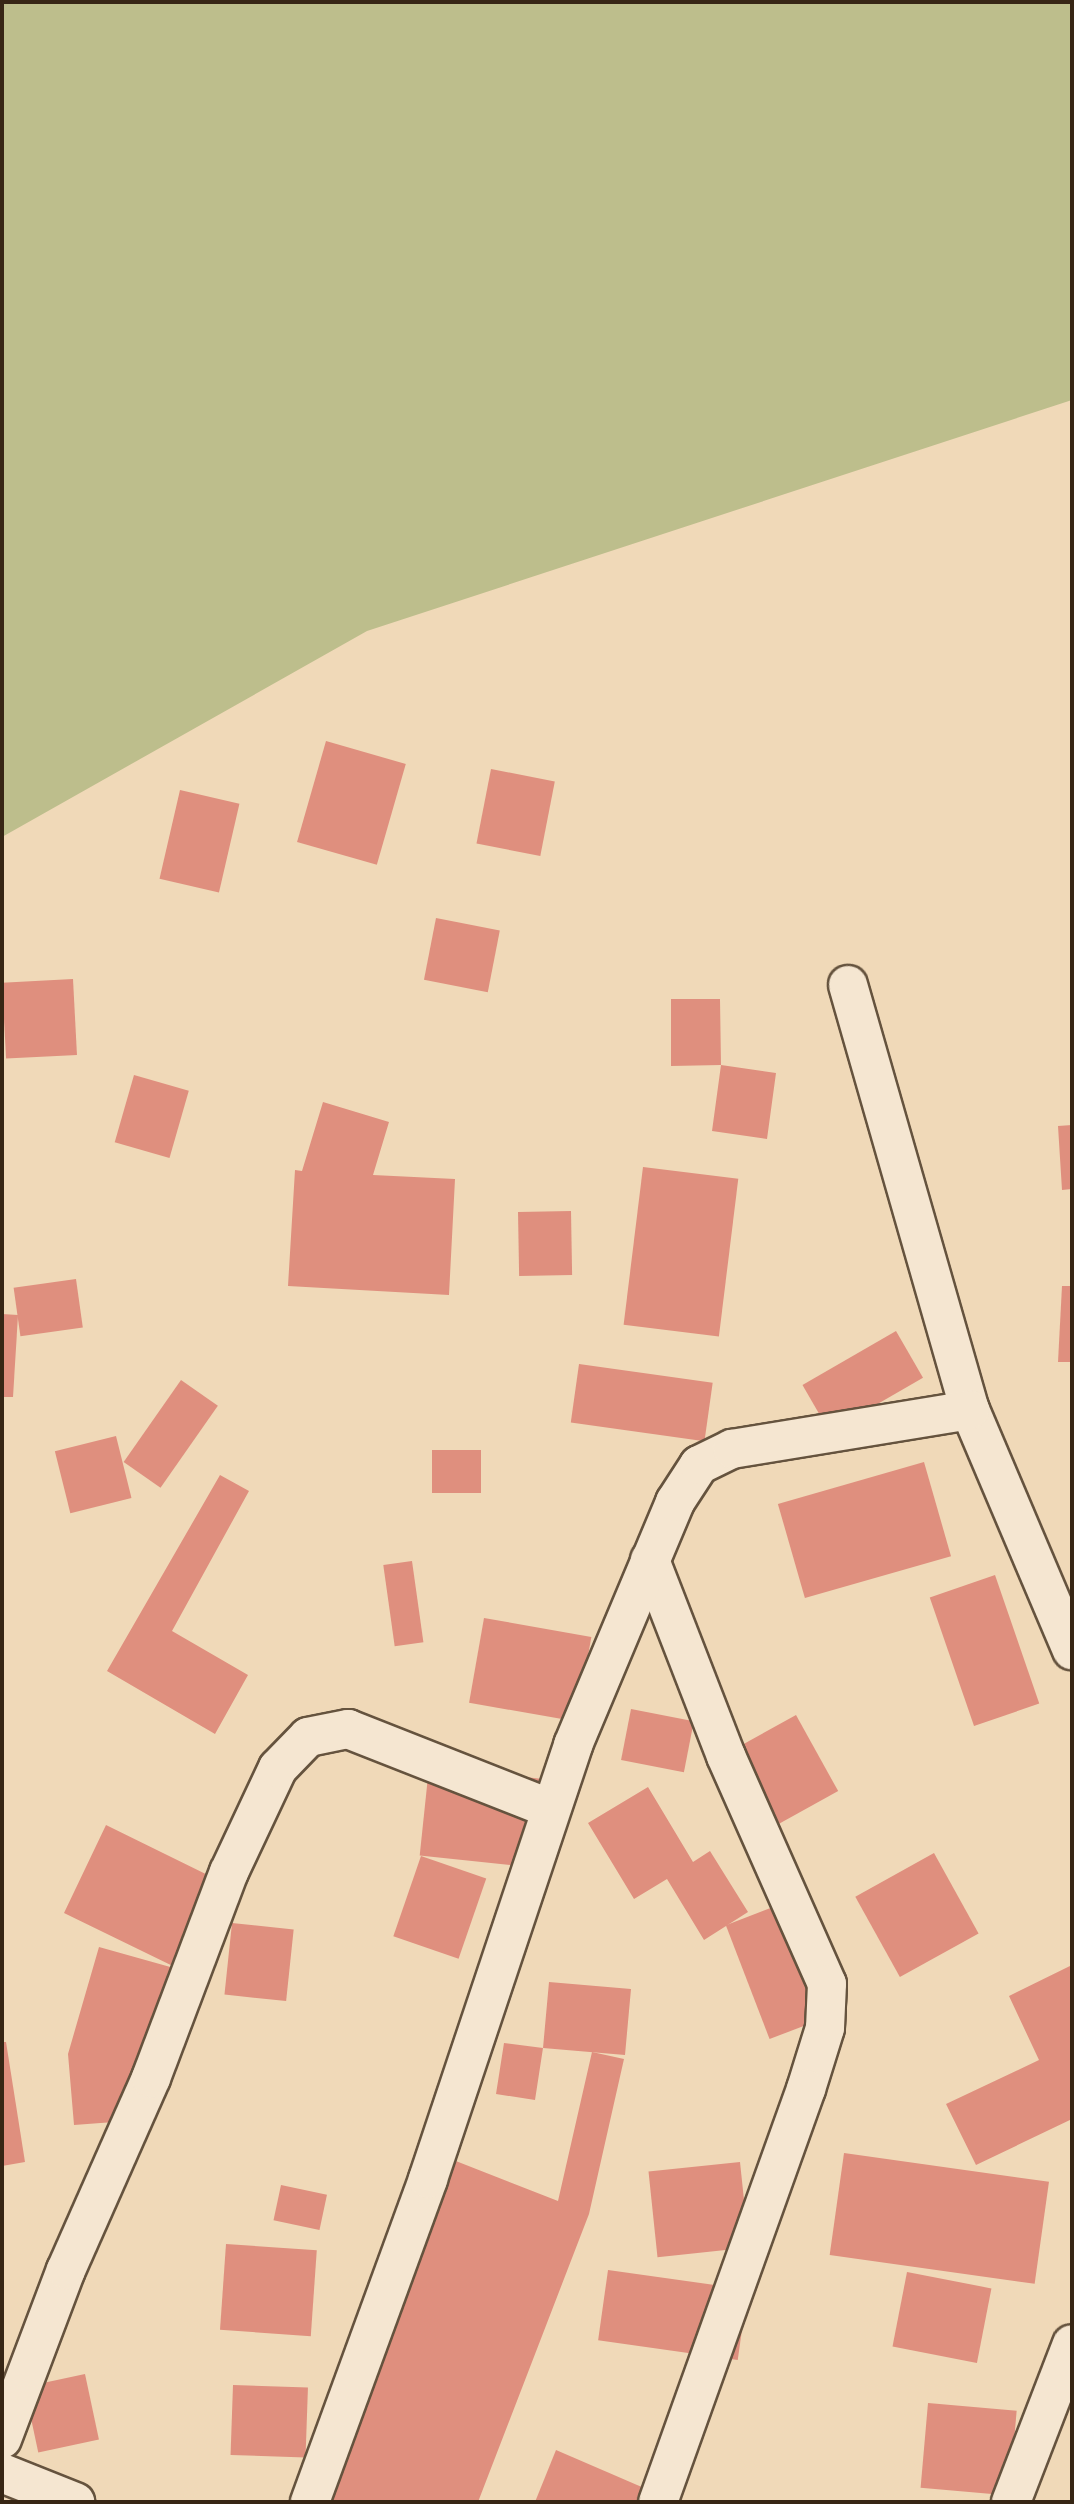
<!DOCTYPE html>
<style>
body{margin:0}
#map{position:relative;width:1074px;height:2504px;overflow:hidden;background:#f0d9b8;font-family:"IM FELL English",serif}
div>[style]{position:absolute}
[style*='--x']{left:calc(var(--x)*1px);top:calc(var(--y)*1px);width:calc(var(--w)*1px);rotate:calc(var(--a)*1deg)}
.green>*{inset:0;background:#bdbe8c}
.building>*{inset:0;background:#df8f7e;transform-origin:0 0}
.roads{filter:drop-shadow(2px 0 #65533e) drop-shadow(-2px 0 #65533e) drop-shadow(0 2px #65533e) drop-shadow(0 -2px #65533e)}
.street>*{height:38px;margin:-19px;padding:0 19px;transform-origin:19px;border-radius:19px;background:#f5e6d1}
span{translate:-50% -50%;white-space:nowrap;text-align:center;line-height:1.15;-webkit-text-stroke:6px #f5e6d1;paint-order:stroke}
.frame{position:absolute;inset:0;border:4px solid #372615;pointer-events:none}
</style>
<div id="map">
<div class="green">
<i style="clip-path:polygon(2px 2px,1072px 2px,1072px 400px,367px 631px,2px 837px)"></i>
</div>
<div class="building">
<i style="left:326px;top:741px;width:83px;height:105px;rotate:16deg"></i>
<i style="left:491px;top:769px;width:65px;height:76px;rotate:11deg"></i>
<i style="left:180px;top:790px;width:61px;height:91px;rotate:13deg"></i>
<i style="left:436px;top:918px;width:65px;height:63px;rotate:11deg"></i>
<i style="left:73px;top:979px;width:76px;height:71px;rotate:87deg"></i>
<i style="clip-path:polygon(671px 999px,720px 999px,721px 1065px,776px 1073px,767px 1139px,712px 1131px,721px 1065px,671px 1066px)"></i>
<i style="left:134px;top:1075px;width:57px;height:70px;rotate:16deg"></i>
<i style="clip-path:polygon(323px 1102px,389px 1122px,373px 1175px,455px 1179px,449px 1295px,288px 1286px,295px 1170px,302px 1171px)"></i>
<i style="clip-path:polygon(1072px 1125px,1072px 1189px,1062px 1190px,1058px 1126px)"></i>
<i style="left:643px;top:1167px;width:96px;height:159px;rotate:7deg"></i>
<i style="left:571px;top:1211px;width:64px;height:53px;rotate:89deg"></i>
<i style="left:76px;top:1279px;width:49px;height:63px;rotate:82deg"></i>
<i style="clip-path:polygon(1062px 1286px,1072px 1286px,1072px 1362px,1058px 1362px)"></i>
<i style="clip-path:polygon(2px 1314px,18px 1315px,13px 1397px,2px 1397px)"></i>
<i style="left:896px;top:1331px;width:54px;height:108px;rotate:60deg"></i>
<i style="left:579px;top:1364px;width:135px;height:59px;rotate:8deg"></i>
<i style="left:181px;top:1380px;width:45px;height:100px;rotate:35deg"></i>
<i style="left:116px;top:1436px;width:64px;height:63px;rotate:76deg"></i>
<i style="left:481px;top:1450px;width:43px;height:49px;rotate:90deg"></i>
<i style="left:924px;top:1462px;width:98px;height:152px;rotate:74deg"></i>
<i style="clip-path:polygon(220px 1475px,249px 1491px,172px 1631px,248px 1675px,215px 1734px,107px 1671px)"></i>
<i style="left:412px;top:1561px;width:82px;height:29px;rotate:82deg"></i>
<i style="left:995px;top:1575px;width:136px;height:69px;rotate:71deg"></i>
<i style="left:484px;top:1618px;width:109px;height:86px;rotate:10deg"></i>
<i style="left:631px;top:1709px;width:64px;height:52px;rotate:11deg"></i>
<i style="left:796px;top:1715px;width:87px;height:81px;rotate:61deg"></i>
<i style="left:429px;top:1767px;width:127px;height:89px;rotate:6deg"></i>
<i style="clip-path:polygon(648px 1787px,693px 1862px,710px 1851px,748px 1912px,704px 1940px,667px 1879px,634px 1899px,588px 1823px)"></i>
<i style="clip-path:polygon(106px 1825px,224px 1883px,154px 2119px,74px 2125px,68px 2054px,99px 1947px,181px 1970px,64px 1913px)"></i>
<i style="left:934px;top:1853px;width:92px;height:90px;rotate:61deg"></i>
<i style="left:421px;top:1856px;width:69px;height:85px;rotate:19deg"></i>
<i style="left:794px;top:1899px;width:122px;height:73px;rotate:69deg"></i>
<i style="left:232px;top:1923px;width:62px;height:72px;rotate:6deg"></i>
<i style="clip-path:polygon(1072px 1965px,1072px 2119px,976px 2165px,946px 2104px,1039px 2060px,1009px 1996px)"></i>
<i style="clip-path:polygon(549px 1982px,631px 1989px,625px 2055px,543px 2048px,535px 2100px,496px 2094px,504px 2043px,543px 2048px)"></i>
<i style="clip-path:polygon(2px 2042px,6px 2042px,25px 2162px,2px 2166px)"></i>
<i style="clip-path:polygon(592px 2052px,624px 2059px,589px 2214px,478px 2502px,302px 2502px,438px 2154px,558px 2201px)"></i>
<i style="left:844px;top:2153px;width:207px;height:103px;rotate:8deg"></i>
<i style="left:740px;top:2162px;width:86px;height:92px;rotate:84deg"></i>
<i style="left:281px;top:2185px;width:47px;height:36px;rotate:12deg"></i>
<i style="left:226px;top:2244px;width:91px;height:86px;rotate:4deg"></i>
<i style="left:608px;top:2270px;width:141px;height:71px;rotate:8deg"></i>
<i style="left:907px;top:2272px;width:86px;height:76px;rotate:11deg"></i>
<i style="left:85px;top:2374px;width:67px;height:62px;rotate:78deg"></i>
<i style="left:233px;top:2385px;width:75px;height:70px;rotate:2deg"></i>
<i style="left:928px;top:2403px;width:89px;height:85px;rotate:5deg"></i>
<i style="clip-path:polygon(556px 2450px,651px 2491px,646px 2502px,535px 2502px)"></i>
</div>
<div class="roads">
<div class="street">
<i style="--x:848;--y:985;--w:442;--a:74"></i>
<i style="--x:970;--y:1410;--w:261;--a:67"></i>
<i style="--x:650;--y:1560;--w:210;--a:68.8"></i>
<i style="--x:726;--y:1756;--w:249;--a:66.1"></i>
<i style="--x:827;--y:1984;--w:44;--a:92.6"></i>
<i style="--x:825;--y:2028;--w:64;--a:107.3"></i>
<i style="--x:806;--y:2089;--w:439;--a:109.7"></i>
<i style="--x:2;--y:2439;--w:181;--a:-69.3"></i>
<i style="--x:66;--y:2270;--w:210;--a:-66.1"></i>
<i style="--x:151;--y:2078;--w:220;--a:-69.3"></i>
<i style="--x:229;--y:1872;--w:115;--a:-64.8"></i>
<i style="--x:278;--y:1768;--w:43;--a:-45.9"></i>
<i style="--x:308;--y:1737;--w:41;--a:-11.3"></i>
<i style="--x:348;--y:1729;--w:218;--a:21.5"></i>
<i style="--x:2;--y:2473;--w:79;--a:21.7"></i>
<i style="--x:310;--y:2502;--w:344;--a:-69.9"></i>
<i style="--x:428;--y:2179;--w:458;--a:-71.5"></i>
<i style="--x:573;--y:1745;--w:264;--a:-67.2"></i>
<i style="--x:675;--y:1502;--w:44;--a:-57"></i>
<i style="--x:699;--y:1465;--w:37;--a:-26"></i>
<i style="--x:732;--y:1449;--w:241;--a:-9.3"></i>
<i style="--x:1011;--y:2502;--w:169;--a:-68.9"></i>
</div>
</div>
<div class="frame"></div>
</div>
